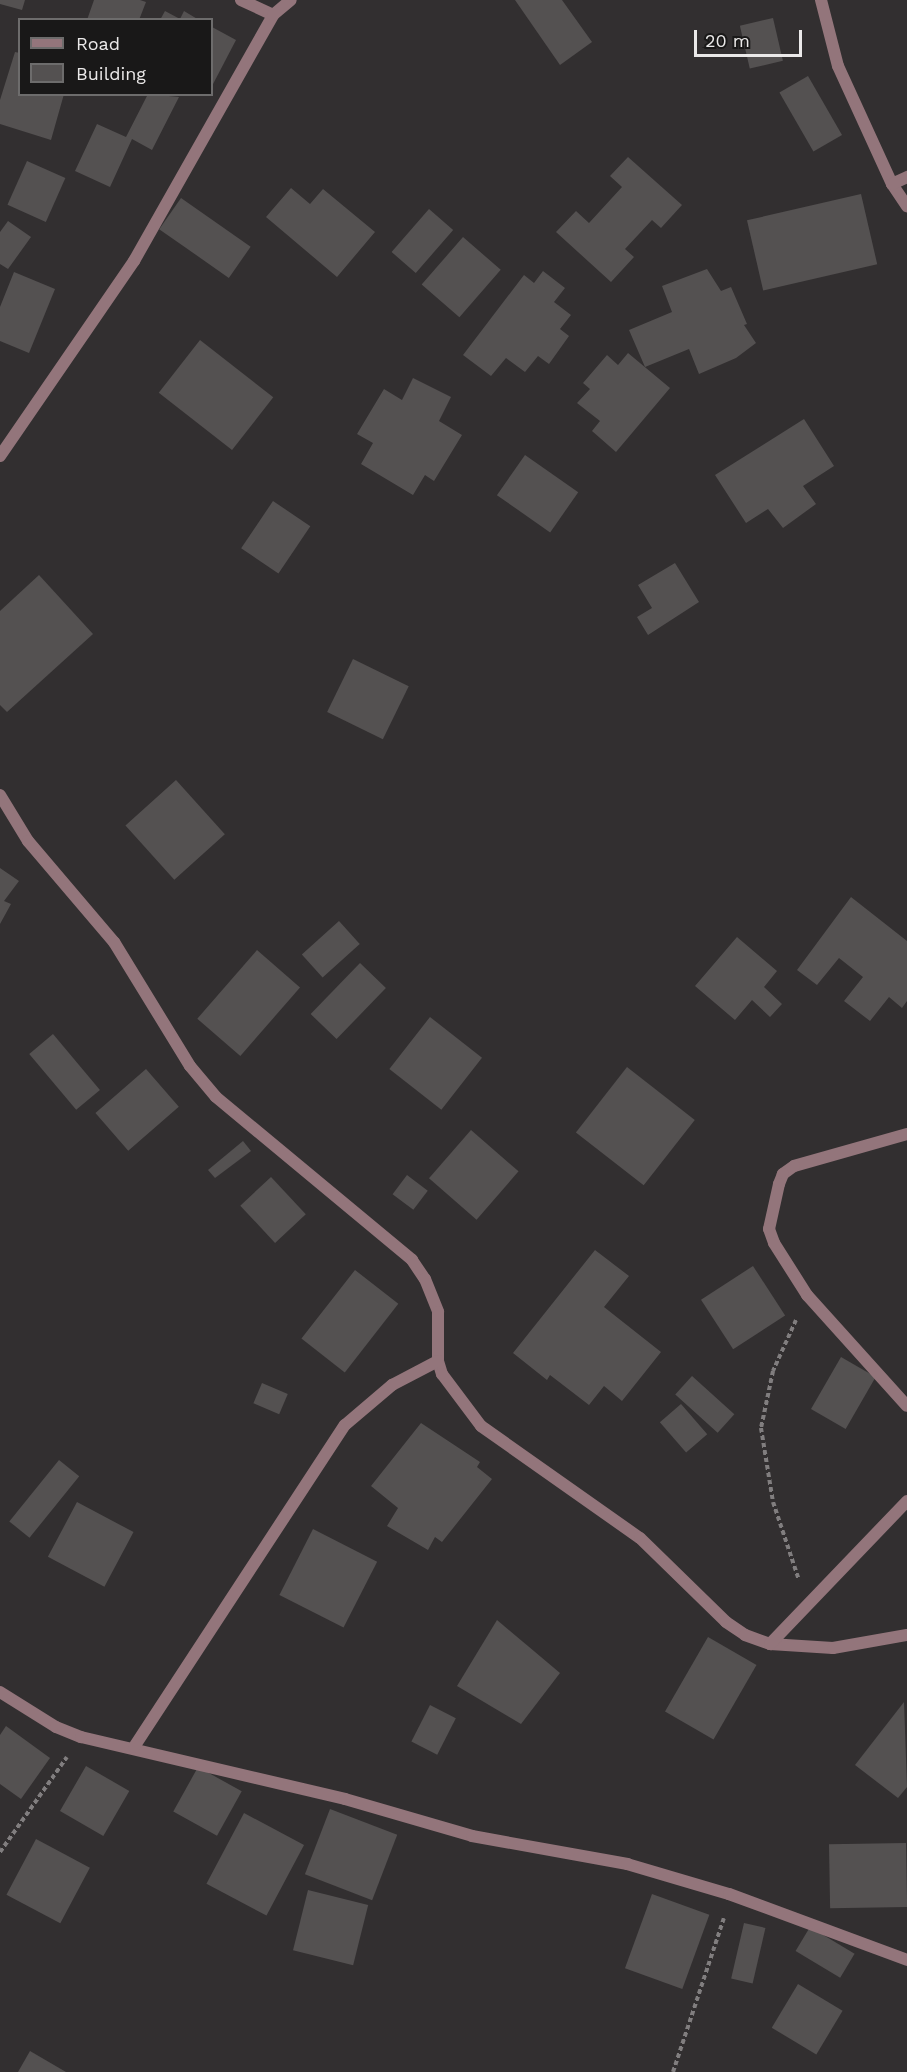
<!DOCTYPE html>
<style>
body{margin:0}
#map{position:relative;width:907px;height:2072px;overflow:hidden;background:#322f30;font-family:"Work Sans",sans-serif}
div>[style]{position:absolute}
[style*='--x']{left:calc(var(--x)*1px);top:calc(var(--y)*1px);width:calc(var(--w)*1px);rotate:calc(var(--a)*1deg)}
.building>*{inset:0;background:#545151;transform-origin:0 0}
.path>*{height:4px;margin-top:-2px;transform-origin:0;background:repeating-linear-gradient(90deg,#817e7f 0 4.5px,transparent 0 7.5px)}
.minor>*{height:12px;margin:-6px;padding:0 6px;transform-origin:6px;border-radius:6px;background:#93757b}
span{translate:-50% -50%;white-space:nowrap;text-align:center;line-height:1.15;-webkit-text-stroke:4.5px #191818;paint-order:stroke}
.legend{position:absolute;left:18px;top:18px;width:195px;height:78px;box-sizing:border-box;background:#191818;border:2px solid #6d6c6c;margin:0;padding:8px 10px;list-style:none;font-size:18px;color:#ebe9e9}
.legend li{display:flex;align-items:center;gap:12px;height:30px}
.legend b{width:30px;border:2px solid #6d6c6c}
.scale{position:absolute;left:694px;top:30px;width:108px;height:27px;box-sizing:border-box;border:3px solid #ebe9e9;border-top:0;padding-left:8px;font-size:18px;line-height:21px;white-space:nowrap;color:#ebe9e9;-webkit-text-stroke:4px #191818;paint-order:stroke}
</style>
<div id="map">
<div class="building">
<i style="clip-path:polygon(0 0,25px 0,22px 10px,0 4px)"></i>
<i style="clip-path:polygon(94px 0,140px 0,146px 2px,139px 20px,87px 20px)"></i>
<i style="clip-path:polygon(515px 0,562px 0,592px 42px,560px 65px)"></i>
<i style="clip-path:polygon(165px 11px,180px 19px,184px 11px,199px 20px,160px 20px)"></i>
<i style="left:773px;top:18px;width:44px;height:34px;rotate:77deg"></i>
<i style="clip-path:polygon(212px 27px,236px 40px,212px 86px)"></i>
<i style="clip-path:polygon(15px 52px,20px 53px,20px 94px,64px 94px,51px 140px,0 124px,0 100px)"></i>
<i style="left:808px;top:76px;width:68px;height:33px;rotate:60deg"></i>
<i style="clip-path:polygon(148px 94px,179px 97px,152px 150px,132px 139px,110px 187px,75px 171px,97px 124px,126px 137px)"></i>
<i style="clip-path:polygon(628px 157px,682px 205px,661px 228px,652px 220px,625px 249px,634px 257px,611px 282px,556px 232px,576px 211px,589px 223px,622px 187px,610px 176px)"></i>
<i style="left:27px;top:161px;width:42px;height:48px;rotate:24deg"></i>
<i style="clip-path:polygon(291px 188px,310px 204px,323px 189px,375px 232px,337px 277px,266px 217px)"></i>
<i style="left:861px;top:194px;width:72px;height:117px;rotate:77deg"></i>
<i style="left:181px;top:198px;width:85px;height:38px;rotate:35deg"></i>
<i style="left:429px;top:209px;width:32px;height:57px;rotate:41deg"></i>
<i style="clip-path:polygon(8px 221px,31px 237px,8px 269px,0 264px,0 232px)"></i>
<i style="left:463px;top:237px;width:50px;height:63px;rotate:41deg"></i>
<i style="clip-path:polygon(707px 269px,721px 291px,731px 287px,747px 324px,744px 325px,756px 343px,736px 358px,699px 374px,689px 349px,645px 367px,629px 330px,672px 312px,662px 286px)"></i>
<i style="clip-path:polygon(543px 271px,565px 288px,554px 302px,571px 315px,560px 329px,569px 336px,549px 364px,538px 356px,525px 372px,506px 358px,491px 376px,463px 355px,524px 275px,534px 283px)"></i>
<i style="clip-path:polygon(14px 272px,55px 289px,29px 353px,0 341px,0 307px)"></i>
<i style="left:200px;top:340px;width:93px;height:67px;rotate:38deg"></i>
<i style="clip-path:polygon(628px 353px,670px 388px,616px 452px,592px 431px,600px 421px,577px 403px,590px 389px,583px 383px,607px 355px,618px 365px)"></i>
<i style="clip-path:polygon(413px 378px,451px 397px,439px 421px,462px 435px,434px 481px,425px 475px,413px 495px,361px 464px,373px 443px,357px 434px,384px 389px,402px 400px)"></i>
<i style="clip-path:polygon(804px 419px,834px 466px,803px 486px,816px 504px,783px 528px,768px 509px,746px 523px,715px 475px)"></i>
<i style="left:525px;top:455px;width:65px;height:49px;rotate:35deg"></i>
<i style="left:273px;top:501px;width:45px;height:57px;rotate:34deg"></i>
<i style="clip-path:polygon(675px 563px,699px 602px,648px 635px,637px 617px,652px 608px,638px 585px)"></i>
<i style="clip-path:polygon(39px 575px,93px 634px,7px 712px,0 705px,0 611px)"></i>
<i style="left:353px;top:659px;width:62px;height:59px;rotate:26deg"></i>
<i style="left:176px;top:780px;width:73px;height:68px;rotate:48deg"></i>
<i style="clip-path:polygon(0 868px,19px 881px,4px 901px,11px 904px,0 924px)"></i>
<i style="clip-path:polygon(851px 897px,907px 941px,907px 1001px,902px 1008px,889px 997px,870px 1021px,844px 1001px,863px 977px,839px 958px,817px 985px,797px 970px)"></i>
<i style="left:339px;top:921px;width:31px;height:50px;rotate:48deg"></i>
<i style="clip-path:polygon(737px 937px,777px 971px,764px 987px,782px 1004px,770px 1017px,752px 1000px,735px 1020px,695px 986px)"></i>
<i style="left:257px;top:950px;width:57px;height:91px;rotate:41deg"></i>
<i style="left:360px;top:963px;width:36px;height:71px;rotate:44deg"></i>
<i style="left:430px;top:1017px;width:66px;height:66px;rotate:38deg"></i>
<i style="left:53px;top:1034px;width:73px;height:31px;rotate:50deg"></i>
<i style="left:627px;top:1067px;width:86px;height:83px;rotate:38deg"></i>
<i style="left:146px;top:1069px;width:50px;height:67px;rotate:49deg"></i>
<i style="left:471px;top:1130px;width:63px;height:64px;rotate:41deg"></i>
<i style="clip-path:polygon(243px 1141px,251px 1151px,215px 1178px,208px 1170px)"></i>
<i style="left:407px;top:1175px;width:26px;height:24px;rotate:37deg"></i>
<i style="left:271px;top:1177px;width:51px;height:42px;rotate:47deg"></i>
<i style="clip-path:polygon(595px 1250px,629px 1276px,604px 1307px,661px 1352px,622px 1401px,604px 1386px,589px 1405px,550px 1375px,547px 1380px,513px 1353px)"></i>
<i style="left:753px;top:1266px;width:59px;height:62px;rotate:57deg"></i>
<i style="left:355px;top:1270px;width:55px;height:87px;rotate:38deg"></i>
<i style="left:841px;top:1357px;width:40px;height:60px;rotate:30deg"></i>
<i style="left:692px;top:1376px;width:57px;height:25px;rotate:42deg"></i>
<i style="left:262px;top:1383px;width:28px;height:22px;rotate:23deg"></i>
<i style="left:681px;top:1404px;width:40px;height:28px;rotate:49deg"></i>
<i style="clip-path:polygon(421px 1423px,480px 1462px,477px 1467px,492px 1479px,442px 1542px,435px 1537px,428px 1550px,387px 1526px,398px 1508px,371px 1486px)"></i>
<i style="left:59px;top:1460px;width:26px;height:79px;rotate:39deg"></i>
<i style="left:77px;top:1502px;width:64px;height:62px;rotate:28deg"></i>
<i style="left:313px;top:1529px;width:72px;height:74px;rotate:27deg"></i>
<i style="clip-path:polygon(497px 1620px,560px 1673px,521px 1724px,457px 1686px)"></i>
<i style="left:708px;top:1637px;width:56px;height:86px;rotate:30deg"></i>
<i style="clip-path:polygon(904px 1702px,907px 1787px,898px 1798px,855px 1765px)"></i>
<i style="left:430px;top:1705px;width:29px;height:41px;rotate:27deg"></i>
<i style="clip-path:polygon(6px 1726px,50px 1758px,21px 1799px,0 1784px,0 1735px)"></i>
<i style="left:86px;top:1766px;width:50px;height:52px;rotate:30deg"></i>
<i style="left:198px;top:1767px;width:50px;height:51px;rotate:29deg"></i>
<i style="left:330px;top:1809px;width:72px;height:70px;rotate:21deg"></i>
<i style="left:244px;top:1813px;width:68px;height:80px;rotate:28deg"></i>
<i style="left:36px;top:1839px;width:61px;height:63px;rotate:28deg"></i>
<i style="left:906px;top:1843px;width:64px;height:77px;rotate:89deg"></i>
<i style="left:308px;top:1890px;width:62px;height:62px;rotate:14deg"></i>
<i style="left:652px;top:1894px;width:61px;height:79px;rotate:20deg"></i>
<i style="left:744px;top:1923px;width:22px;height:57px;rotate:13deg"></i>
<i style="left:810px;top:1927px;width:52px;height:28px;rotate:31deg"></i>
<i style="left:798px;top:1984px;width:52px;height:51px;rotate:31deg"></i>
<i style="clip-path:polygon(30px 2051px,66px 2072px,18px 2072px)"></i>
</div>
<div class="path">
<i style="--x:796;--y:1320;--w:56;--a:114.3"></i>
<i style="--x:773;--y:1371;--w:58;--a:101.9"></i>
<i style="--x:761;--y:1428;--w:75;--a:80.8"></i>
<i style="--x:773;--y:1502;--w:82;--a:71.6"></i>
<i style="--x:0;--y:1852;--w:116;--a:-54.8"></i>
<i style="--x:673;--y:2072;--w:162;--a:-71.7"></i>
</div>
<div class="minor">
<i style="--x:241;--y:0;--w:35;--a:25"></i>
<i style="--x:821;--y:0;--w:68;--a:75.6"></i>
<i style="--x:838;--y:66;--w:130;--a:65.4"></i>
<i style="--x:892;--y:184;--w:27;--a:56"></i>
<i style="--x:892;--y:184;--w:17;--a:-25"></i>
<i style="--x:0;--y:456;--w:237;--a:-55.5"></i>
<i style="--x:134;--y:261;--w:283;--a:-60.5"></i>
<i style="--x:273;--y:15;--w:23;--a:-40"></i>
<i style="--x:0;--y:795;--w:54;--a:58.7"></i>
<i style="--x:28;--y:841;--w:133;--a:49.6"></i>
<i style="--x:114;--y:942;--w:145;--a:58.5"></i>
<i style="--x:190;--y:1066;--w:40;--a:50"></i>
<i style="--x:216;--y:1097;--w:255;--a:39.7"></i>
<i style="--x:412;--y:1260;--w:23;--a:56"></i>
<i style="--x:425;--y:1279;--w:35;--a:68"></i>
<i style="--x:438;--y:1312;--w:49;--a:90"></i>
<i style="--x:438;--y:1361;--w:14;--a:73"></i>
<i style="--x:442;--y:1374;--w:65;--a:53.1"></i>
<i style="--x:481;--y:1426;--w:194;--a:35.2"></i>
<i style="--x:640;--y:1538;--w:120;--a:44.3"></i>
<i style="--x:726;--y:1622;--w:23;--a:34"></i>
<i style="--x:745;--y:1635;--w:27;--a:20"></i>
<i style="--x:770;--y:1644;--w:63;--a:3.6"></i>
<i style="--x:833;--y:1648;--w:75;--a:-10"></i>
<i style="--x:907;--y:1134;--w:117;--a:164.2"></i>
<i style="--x:794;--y:1166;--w:14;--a:144"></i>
<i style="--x:783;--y:1174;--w:11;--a:112"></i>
<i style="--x:779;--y:1184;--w:46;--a:102.5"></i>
<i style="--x:769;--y:1229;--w:15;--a:70"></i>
<i style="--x:774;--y:1243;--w:62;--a:57.6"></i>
<i style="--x:807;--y:1295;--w:149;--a:48"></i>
<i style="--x:770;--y:1644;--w:198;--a:-46.2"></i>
<i style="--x:0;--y:1692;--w:66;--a:32"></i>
<i style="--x:56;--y:1727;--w:27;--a:22"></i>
<i style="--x:81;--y:1737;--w:271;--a:13.2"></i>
<i style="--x:345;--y:1799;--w:132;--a:16.2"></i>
<i style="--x:472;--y:1836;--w:158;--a:10.2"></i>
<i style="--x:627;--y:1864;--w:106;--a:16.4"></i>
<i style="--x:729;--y:1894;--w:190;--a:20.3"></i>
<i style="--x:134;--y:1747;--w:385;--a:-56.8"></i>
<i style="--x:345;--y:1425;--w:62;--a:-40.4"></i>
<i style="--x:392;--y:1385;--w:52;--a:-27.6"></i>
</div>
<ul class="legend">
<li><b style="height:8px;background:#93757b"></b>Road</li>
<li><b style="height:16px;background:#545151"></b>Building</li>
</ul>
<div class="scale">20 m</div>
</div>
